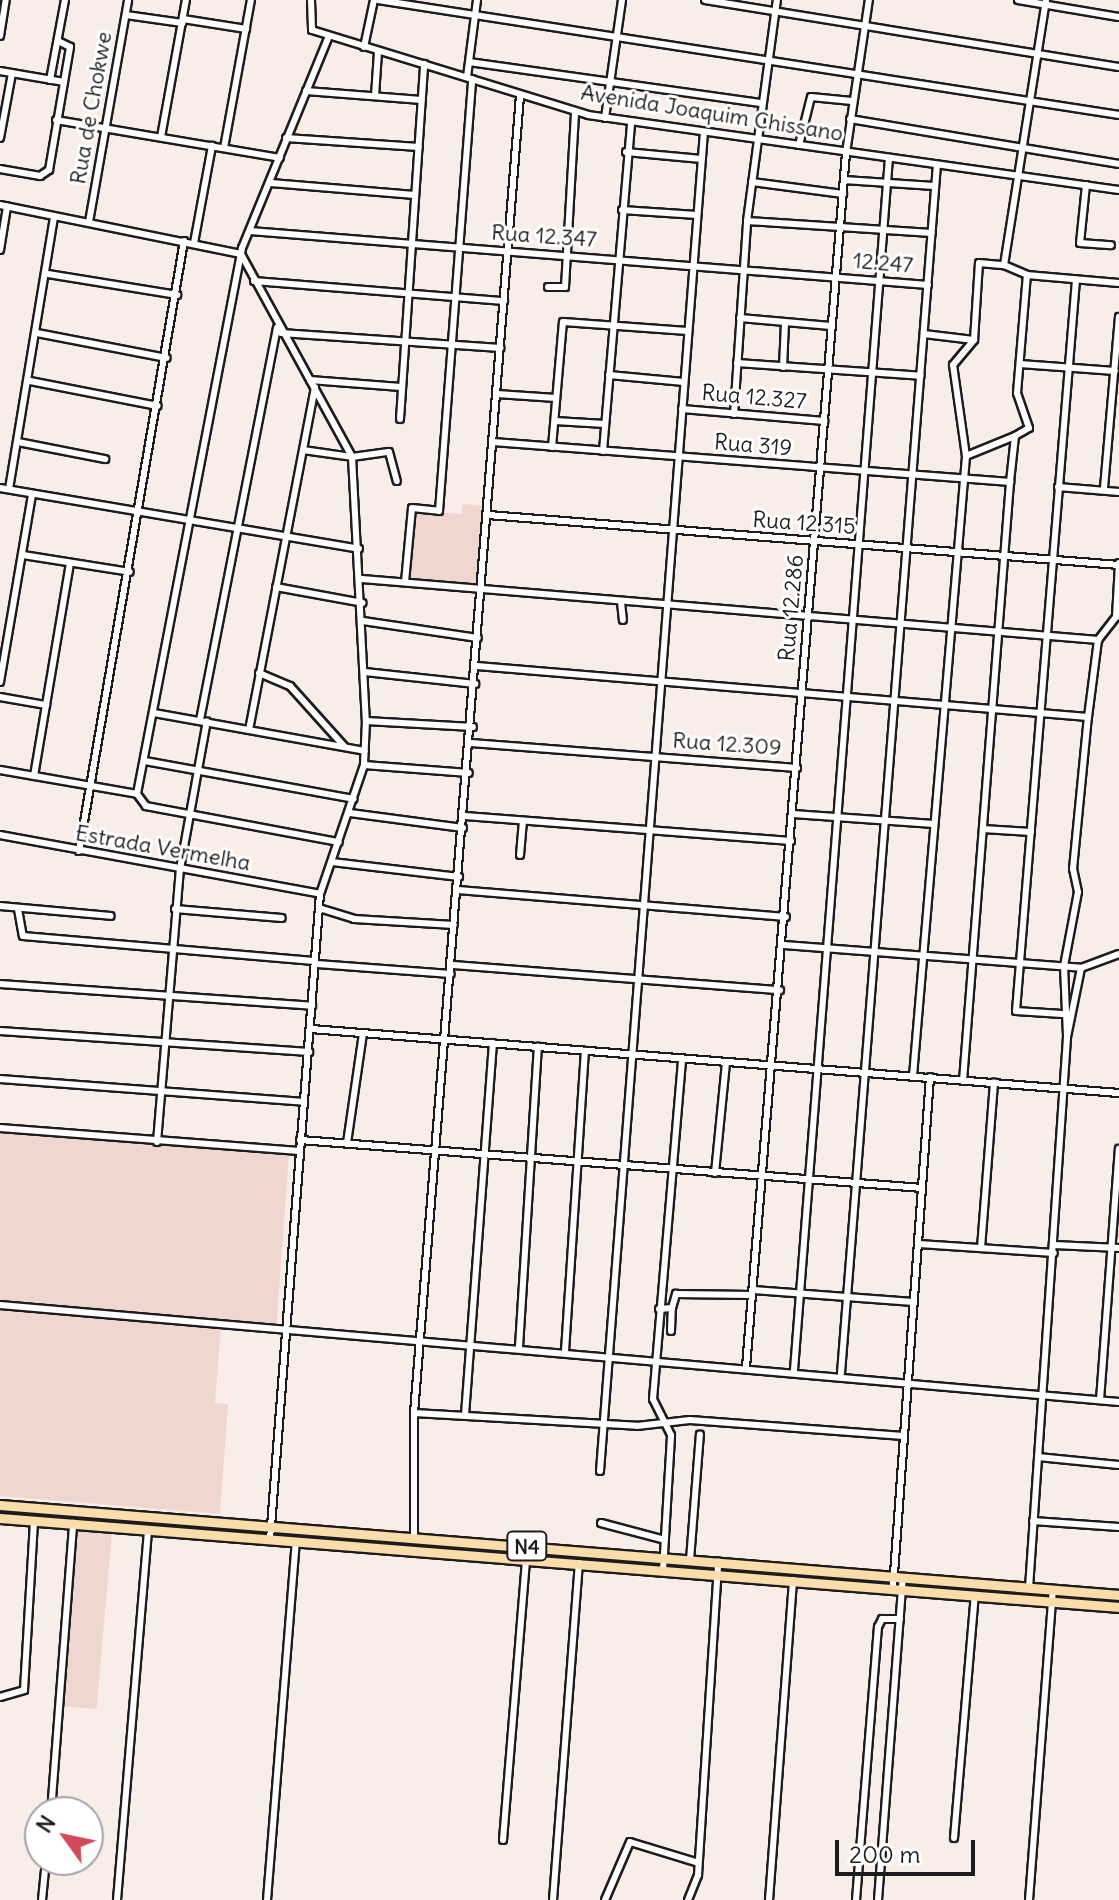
<!DOCTYPE html>
<style>
body{margin:0}
#map{position:relative;width:1119px;height:1900px;overflow:hidden;background:#f8ede9;font-family:Delius,sans-serif}
div>[style]{position:absolute}
[style*='--x']{left:calc(var(--x)*1px);top:calc(var(--y)*1px);width:calc(var(--w)*1px);rotate:calc(var(--a)*1deg)}
.built>*{inset:0;background:#efd7cf;transform-origin:0 0}
.roads{filter:drop-shadow(2px 0 #1c1c1c) drop-shadow(-2px 0 #1c1c1c) drop-shadow(0 2px #1c1c1c) drop-shadow(0 -2px #1c1c1c)}
.minor>*{height:6px;margin:-3px;padding:0 3px;transform-origin:3px;border-radius:3px;background:#fff}
.highway>*{height:9px;margin:-4.5px;padding:0 4.5px;transform-origin:4.5px;border-radius:4.5px;background:#fbddab}
span{translate:-50% -50%;white-space:nowrap;text-align:center;line-height:1.15;-webkit-text-stroke:6px #fff;paint-order:stroke}
.shield-label span{padding:2px 6px;background:#fff;border:2px solid;border-radius:6px;-webkit-text-stroke-width:0}
.shield-label{font-size:20px;color:#1c1c1c;font-weight:700}
.street-label{font-size:22px;color:#1c1c1c}
.north{position:absolute;left:24px;top:1796px;width:80px;height:80px;box-sizing:border-box;background:#fff;border:2px solid #a4a4a4;border-radius:50%;rotate:303deg;font-size:22px;font-weight:700;line-height:32px;text-align:center;color:#1c1c1c}
.north::after{content:'';display:block;margin:auto;width:28px;height:36px;background:#d1495b;clip-path:polygon(50% 0,100% 100%,50% 72%,0 100%)}
.scale{position:absolute;left:835px;top:1840px;width:140px;height:36px;box-sizing:border-box;border:4px solid #1c1c1c;border-top:0;padding-left:10px;font-size:24px;line-height:28px;white-space:nowrap;color:#1c1c1c;-webkit-text-stroke:6px #fff;paint-order:stroke}
</style>
<div id="map">
<div class="built">
<i style="clip-path:polygon(463px 504px,484px 506px,477px 587px,407px 580px,413px 510px,461px 514px)"></i>
<i style="clip-path:polygon(0 1133px,289px 1155px,276px 1331px,221px 1327px,215px 1403px,228px 1404px,220px 1514px,0 1496px)"></i>
<i style="left:78px;top:1531px;width:34px;height:176px;rotate:5deg"></i>
</div>
<div class="roads">
<div class="minor">
<i style="--x:311;--y:0;--w:30;--a:88"></i>
<i style="--x:312;--y:30;--w:289;--a:17.1"></i>
<i style="--x:588;--y:115;--w:536;--a:8.04"></i>
<i style="--x:378;--y:0;--w:750;--a:8.82"></i>
<i style="--x:705;--y:0;--w:419;--a:9.2"></i>
<i style="--x:1018;--y:0;--w:102;--a:9.6"></i>
<i style="--x:1046;--y:0;--w:268;--a:99"></i>
<i style="--x:1004;--y:265;--w:25;--a:23"></i>
<i style="--x:1027;--y:275;--w:92;--a:5"></i>
<i style="--x:126;--y:15;--w:57;--a:8.1"></i>
<i style="--x:183;--y:19;--w:64;--a:9"></i>
<i style="--x:0;--y:36;--w:36;--a:-81"></i>
<i style="--x:329;--y:36;--w:229;--a:112.3"></i>
<i style="--x:242;--y:248;--w:556;--a:100.89"></i>
<i style="--x:137;--y:794;--w:15;--a:53"></i>
<i style="--x:146;--y:806;--w:196;--a:10.6"></i>
<i style="--x:364;--y:47;--w:48;--a:-78"></i>
<i style="--x:469;--y:62;--w:296;--a:8"></i>
<i style="--x:0;--y:71;--w:65;--a:9.8"></i>
<i style="--x:467;--y:77;--w:78;--a:-82.6"></i>
<i style="--x:50;--y:80;--w:81;--a:-79.4"></i>
<i style="--x:306;--y:91;--w:116;--a:4.4"></i>
<i style="--x:375;--y:96;--w:44;--a:-86.1"></i>
<i style="--x:605;--y:118;--w:119;--a:-81.8"></i>
<i style="--x:850;--y:119;--w:273;--a:9.5"></i>
<i style="--x:56;--y:120;--w:227;--a:9.6"></i>
<i style="--x:161;--y:137;--w:139;--a:-79.7"></i>
<i style="--x:0;--y:138;--w:66;--a:-79.5"></i>
<i style="--x:286;--y:138;--w:133;--a:3.9"></i>
<i style="--x:799;--y:145;--w:49;--a:-76"></i>
<i style="--x:811;--y:97;--w:41;--a:5.6"></i>
<i style="--x:224;--y:148;--w:150;--a:-79.7"></i>
<i style="--x:626;--y:152;--w:76;--a:5.3"></i>
<i style="--x:0;--y:169;--w:41;--a:9.9"></i>
<i style="--x:40;--y:176;--w:11;--a:-34"></i>
<i style="--x:49;--y:170;--w:125;--a:-80.3"></i>
<i style="--x:70;--y:47;--w:13;--a:-153"></i>
<i style="--x:844;--y:180;--w:90;--a:3.8"></i>
<i style="--x:752;--y:182;--w:92;--a:7.5"></i>
<i style="--x:271;--y:183;--w:144;--a:4.8"></i>
<i style="--x:1086;--y:185;--w:58;--a:95.9"></i>
<i style="--x:1080;--y:243;--w:31;--a:4"></i>
<i style="--x:0;--y:205;--w:246;--a:11.5"></i>
<i style="--x:622;--y:210;--w:75;--a:3.8"></i>
<i style="--x:747;--y:221;--w:185;--a:3.7"></i>
<i style="--x:89;--y:222;--w:225;--a:-80"></i>
<i style="--x:250;--y:231;--w:680;--a:4.55"></i>
<i style="--x:194;--y:243;--w:99;--a:-79.5"></i>
<i style="--x:0;--y:250;--w:44;--a:-80.8"></i>
<i style="--x:241;--y:254;--w:231;--a:61.3"></i>
<i style="--x:352;--y:457;--w:264;--a:87"></i>
<i style="--x:366;--y:721;--w:44;--a:92.6"></i>
<i style="--x:364;--y:765;--w:136;--a:108.8"></i>
<i style="--x:320;--y:894;--w:647;--a:94.43"></i>
<i style="--x:48;--y:274;--w:131;--a:9.2"></i>
<i style="--x:254;--y:281;--w:251;--a:4.6"></i>
<i style="--x:548;--y:287;--w:17;--a:0"></i>
<i style="--x:565;--y:287;--w:175;--a:-86.7"></i>
<i style="--x:740;--y:318;--w:91;--a:5"></i>
<i style="--x:37;--y:333;--w:132;--a:10.9"></i>
<i style="--x:281;--y:333;--w:220;--a:3.9"></i>
<i style="--x:924;--y:334;--w:50;--a:6.8"></i>
<i style="--x:737;--y:363;--w:184;--a:4"></i>
<i style="--x:1020;--y:364;--w:95;--a:4.2"></i>
<i style="--x:783;--y:367;--w:44;--a:-87.4"></i>
<i style="--x:609;--y:375;--w:75;--a:5.3"></i>
<i style="--x:310;--y:380;--w:91;--a:4.4"></i>
<i style="--x:30;--y:381;--w:130;--a:11.1"></i>
<i style="--x:497;--y:394;--w:59;--a:3.9"></i>
<i style="--x:682;--y:409;--w:143;--a:4.8"></i>
<i style="--x:734;--y:414;--w:193;--a:-86.1"></i>
<i style="--x:747;--y:221;--w:223;--a:-82.3"></i>
<i style="--x:400;--y:419;--w:356;--a:-86.1"></i>
<i style="--x:555;--y:421;--w:50;--a:3.4"></i>
<i style="--x:18;--y:442;--w:89;--a:11.1"></i>
<i style="--x:493;--y:442;--w:519;--a:4.42"></i>
<i style="--x:552;--y:447;--w:125;--a:-85"></i>
<i style="--x:563;--y:322;--w:125;--a:4.1"></i>
<i style="--x:303;--y:450;--w:49;--a:8.1"></i>
<i style="--x:352;--y:457;--w:37;--a:-8"></i>
<i style="--x:389;--y:452;--w:30;--a:75"></i>
<i style="--x:603;--y:451;--w:329;--a:-85.1"></i>
<i style="--x:966;--y:456;--w:53;--a:-22.2"></i>
<i style="--x:1058;--y:487;--w:61;--a:4.7"></i>
<i style="--x:0;--y:488;--w:364;--a:9.6"></i>
<i style="--x:1104;--y:488;--w:172;--a:-85"></i>
<i style="--x:9;--y:489;--w:276;--a:-80.6"></i>
<i style="--x:488;--y:515;--w:633;--a:4.53"></i>
<i style="--x:23;--y:555;--w:108;--a:9"></i>
<i style="--x:362;--y:579;--w:739;--a:4.74"></i>
<i style="--x:405;--y:582;--w:74;--a:-84.6"></i>
<i style="--x:412;--y:508;--w:27;--a:6"></i>
<i style="--x:439;--y:511;--w:433;--a:-85.6"></i>
<i style="--x:276;--y:587;--w:88;--a:10.4"></i>
<i style="--x:621;--y:602;--w:18;--a:84"></i>
<i style="--x:363;--y:621;--w:116;--a:8.4"></i>
<i style="--x:477;--y:666;--w:613;--a:4.77"></i>
<i style="--x:365;--y:672;--w:111;--a:6.2"></i>
<i style="--x:259;--y:673;--w:34;--a:23"></i>
<i style="--x:290;--y:686;--w:82;--a:48"></i>
<i style="--x:0;--y:682;--w:191;--a:-80.3"></i>
<i style="--x:0;--y:697;--w:47;--a:9.9"></i>
<i style="--x:154;--y:713;--w:214;--a:10.2"></i>
<i style="--x:200;--y:720;--w:400;--a:-78.9"></i>
<i style="--x:366;--y:721;--w:107;--a:3.2"></i>
<i style="--x:249;--y:730;--w:349;--a:-79.1"></i>
<i style="--x:471;--y:743;--w:327;--a:4.4"></i>
<i style="--x:145;--y:761;--w:212;--a:10.3"></i>
<i style="--x:364;--y:765;--w:105;--a:4.4"></i>
<i style="--x:0;--y:770;--w:139;--a:9.9"></i>
<i style="--x:34;--y:776;--w:216;--a:-80.4"></i>
<i style="--x:350;--y:813;--w:114;--a:7.6"></i>
<i style="--x:793;--y:814;--w:141;--a:4.1"></i>
<i style="--x:465;--y:816;--w:327;--a:4.4"></i>
<i style="--x:983;--y:829;--w:48;--a:3.6"></i>
<i style="--x:0;--y:835;--w:325;--a:10.4"></i>
<i style="--x:79;--y:851;--w:619;--a:-80.23"></i>
<i style="--x:520;--y:855;--w:34;--a:-85"></i>
<i style="--x:332;--y:862;--w:128;--a:6.7"></i>
<i style="--x:458;--y:890;--w:329;--a:4.7"></i>
<i style="--x:0;--y:906;--w:111;--a:5.1"></i>
<i style="--x:319;--y:908;--w:37;--a:17"></i>
<i style="--x:354;--y:919;--w:100;--a:3.4"></i>
<i style="--x:18;--y:909;--w:27;--a:80"></i>
<i style="--x:23;--y:936;--w:292;--a:4.9"></i>
<i style="--x:175;--y:909;--w:107;--a:4.8"></i>
<i style="--x:784;--y:945;--w:298;--a:4.4"></i>
<i style="--x:1081;--y:968;--w:40;--a:-20.2"></i>
<i style="--x:317;--y:964;--w:134;--a:4.3"></i>
<i style="--x:453;--y:965;--w:328;--a:4.4"></i>
<i style="--x:0;--y:984;--w:313;--a:4"></i>
<i style="--x:1062;--y:1014;--w:46;--a:-176.3"></i>
<i style="--x:1016;--y:1011;--w:734;--a:-85.31"></i>
<i style="--x:311;--y:1029;--w:811;--a:4.53"></i>
<i style="--x:0;--y:1031;--w:310;--a:3.9"></i>
<i style="--x:1067;--y:1035;--w:69;--a:-92.5"></i>
<i style="--x:1064;--y:966;--w:75;--a:-79.3"></i>
<i style="--x:1078;--y:892;--w:24;--a:-102"></i>
<i style="--x:1073;--y:869;--w:153;--a:-84.4"></i>
<i style="--x:1088;--y:717;--w:78;--a:-82.6"></i>
<i style="--x:1098;--y:640;--w:29;--a:-52"></i>
<i style="--x:1116;--y:617;--w:54;--a:-86.8"></i>
<i style="--x:913;--y:1076;--w:622;--a:-85.11"></i>
<i style="--x:966;--y:456;--w:92;--a:-98.1"></i>
<i style="--x:953;--y:365;--w:33;--a:-50"></i>
<i style="--x:974;--y:340;--w:77;--a:-86.3"></i>
<i style="--x:979;--y:263;--w:25;--a:5"></i>
<i style="--x:0;--y:1079;--w:305;--a:4.3"></i>
<i style="--x:963;--y:1081;--w:601;--a:-85.51"></i>
<i style="--x:1010;--y:482;--w:46;--a:-83.8"></i>
<i style="--x:1015;--y:436;--w:16;--a:-30"></i>
<i style="--x:1029;--y:428;--w:37;--a:-109"></i>
<i style="--x:1017;--y:393;--w:118;--a:-85.2"></i>
<i style="--x:0;--y:1128;--w:300;--a:4.4"></i>
<i style="--x:300;--y:1140;--w:624;--a:4.41"></i>
<i style="--x:157;--y:1142;--w:274;--a:-85.2"></i>
<i style="--x:180;--y:869;--w:150;--a:-79.7"></i>
<i style="--x:347;--y:1143;--w:111;--a:-81.7"></i>
<i style="--x:715;--y:1173;--w:111;--a:-84.3"></i>
<i style="--x:919;--y:1244;--w:135;--a:3.8"></i>
<i style="--x:1054;--y:1245;--w:65;--a:2.6"></i>
<i style="--x:981;--y:1248;--w:166;--a:-85.5"></i>
<i style="--x:753;--y:1290;--w:161;--a:4.3"></i>
<i style="--x:0;--y:1305;--w:1123;--a:4.95"></i>
<i style="--x:659;--y:1309;--w:13;--a:-4"></i>
<i style="--x:672;--y:1308;--w:15;--a:-74"></i>
<i style="--x:676;--y:1294;--w:76;--a:0.8"></i>
<i style="--x:671;--y:1331;--w:23;--a:-88"></i>
<i style="--x:519;--y:1347;--w:301;--a:-86.4"></i>
<i style="--x:565;--y:1351;--w:301;--a:-86.2"></i>
<i style="--x:746;--y:1367;--w:1218;--a:-85.29"></i>
<i style="--x:846;--y:153;--w:155;--a:-81.5"></i>
<i style="--x:794;--y:1370;--w:1216;--a:-85.52"></i>
<i style="--x:841;--y:1373;--w:1212;--a:-85.46"></i>
<i style="--x:1100;--y:1400;--w:252;--a:-85.7"></i>
<i style="--x:414;--y:1413;--w:223;--a:3.3"></i>
<i style="--x:637;--y:1426;--w:53;--a:-6.5"></i>
<i style="--x:690;--y:1420;--w:214;--a:4.3"></i>
<i style="--x:465;--y:1415;--w:373;--a:-85.7"></i>
<i style="--x:1038;--y:1457;--w:81;--a:5.6"></i>
<i style="--x:600;--y:1471;--w:1342;--a:-85.56"></i>
<i style="--x:1033;--y:1521;--w:86;--a:4"></i>
<i style="--x:601;--y:1523;--w:66;--a:14.9"></i>
<i style="--x:414;--y:1538;--w:125;--a:-90"></i>
<i style="--x:414;--y:1413;--w:1322;--a:-85.4"></i>
<i style="--x:690;--y:1560;--w:126;--a:-85.5"></i>
<i style="--x:663;--y:1571;--w:136;--a:-86.6"></i>
<i style="--x:671;--y:1435;--w:40;--a:-116.6"></i>
<i style="--x:653;--y:1399;--w:341;--a:-85.1"></i>
<i style="--x:893;--y:1588;--w:512;--a:-85.86"></i>
<i style="--x:1029;--y:1588;--w:552;--a:-86.05"></i>
<i style="--x:1067;--y:1037;--w:70;--a:-78.5"></i>
<i style="--x:0;--y:1697;--w:25;--a:-16"></i>
<i style="--x:24;--y:1690;--w:170;--a:-86.6"></i>
<i style="--x:51;--y:1812;--w:290;--a:-85.6"></i>
<i style="--x:954;--y:1838;--w:244;--a:-85.1"></i>
<i style="--x:503;--y:1840;--w:282;--a:-85.3"></i>
<i style="--x:42;--y:1900;--w:40;--a:-84.3"></i>
<i style="--x:117;--y:1900;--w:372;--a:-85.2"></i>
<i style="--x:267;--y:1900;--w:360;--a:-85.4"></i>
<i style="--x:553;--y:1900;--w:338;--a:-85.6"></i>
<i style="--x:605;--y:1900;--w:63;--a:-66.7"></i>
<i style="--x:630;--y:1842;--w:69;--a:16.9"></i>
<i style="--x:688;--y:1900;--w:27;--a:-68"></i>
<i style="--x:698;--y:1875;--w:314;--a:-86.3"></i>
<i style="--x:769;--y:1900;--w:321;--a:-85.7"></i>
<i style="--x:856;--y:1900;--w:274;--a:-85.4"></i>
<i style="--x:878;--y:1627;--w:9;--a:-63"></i>
<i style="--x:882;--y:1619;--w:18;--a:0"></i>
<i style="--x:878;--y:1900;--w:323;--a:-85.6"></i>
<i style="--x:1029;--y:1900;--w:311;--a:-85.6"></i>
</div>
<div class="highway">
<i style="--x:0;--y:1505;--w:1123;--a:4.6"></i>
<i style="--x:0;--y:1518;--w:1123;--a:4.55"></i>
</div>
</div>
<div class="shield-label">
<span style="left:527px;top:1546px">N4</span>
</div>
<div class="street-label">
<span style="left:91px;top:108px;rotate:-80deg">Rua de Chokwe</span>
<span style="left:712px;top:113px;rotate:9deg">Avenida Joaquim Chissano</span>
<span style="left:544px;top:236px;rotate:4deg">Rua 12.347</span>
<span style="left:883px;top:263px;rotate:5deg">12.247</span>
<span style="left:754px;top:397px;rotate:5deg">Rua 12.327</span>
<span style="left:753px;top:445px;rotate:5deg">Rua 319</span>
<span style="left:804px;top:523px;rotate:4deg">Rua 12.315</span>
<span style="left:791px;top:608px;rotate:-85deg">Rua 12.286</span>
<span style="left:727px;top:744px;rotate:4deg">Rua 12.309</span>
<span style="left:163px;top:848px;rotate:10deg">Estrada Vermelha</span>
</div>
<div class="north">N</div>
<div class="scale">200 m</div>
</div>
